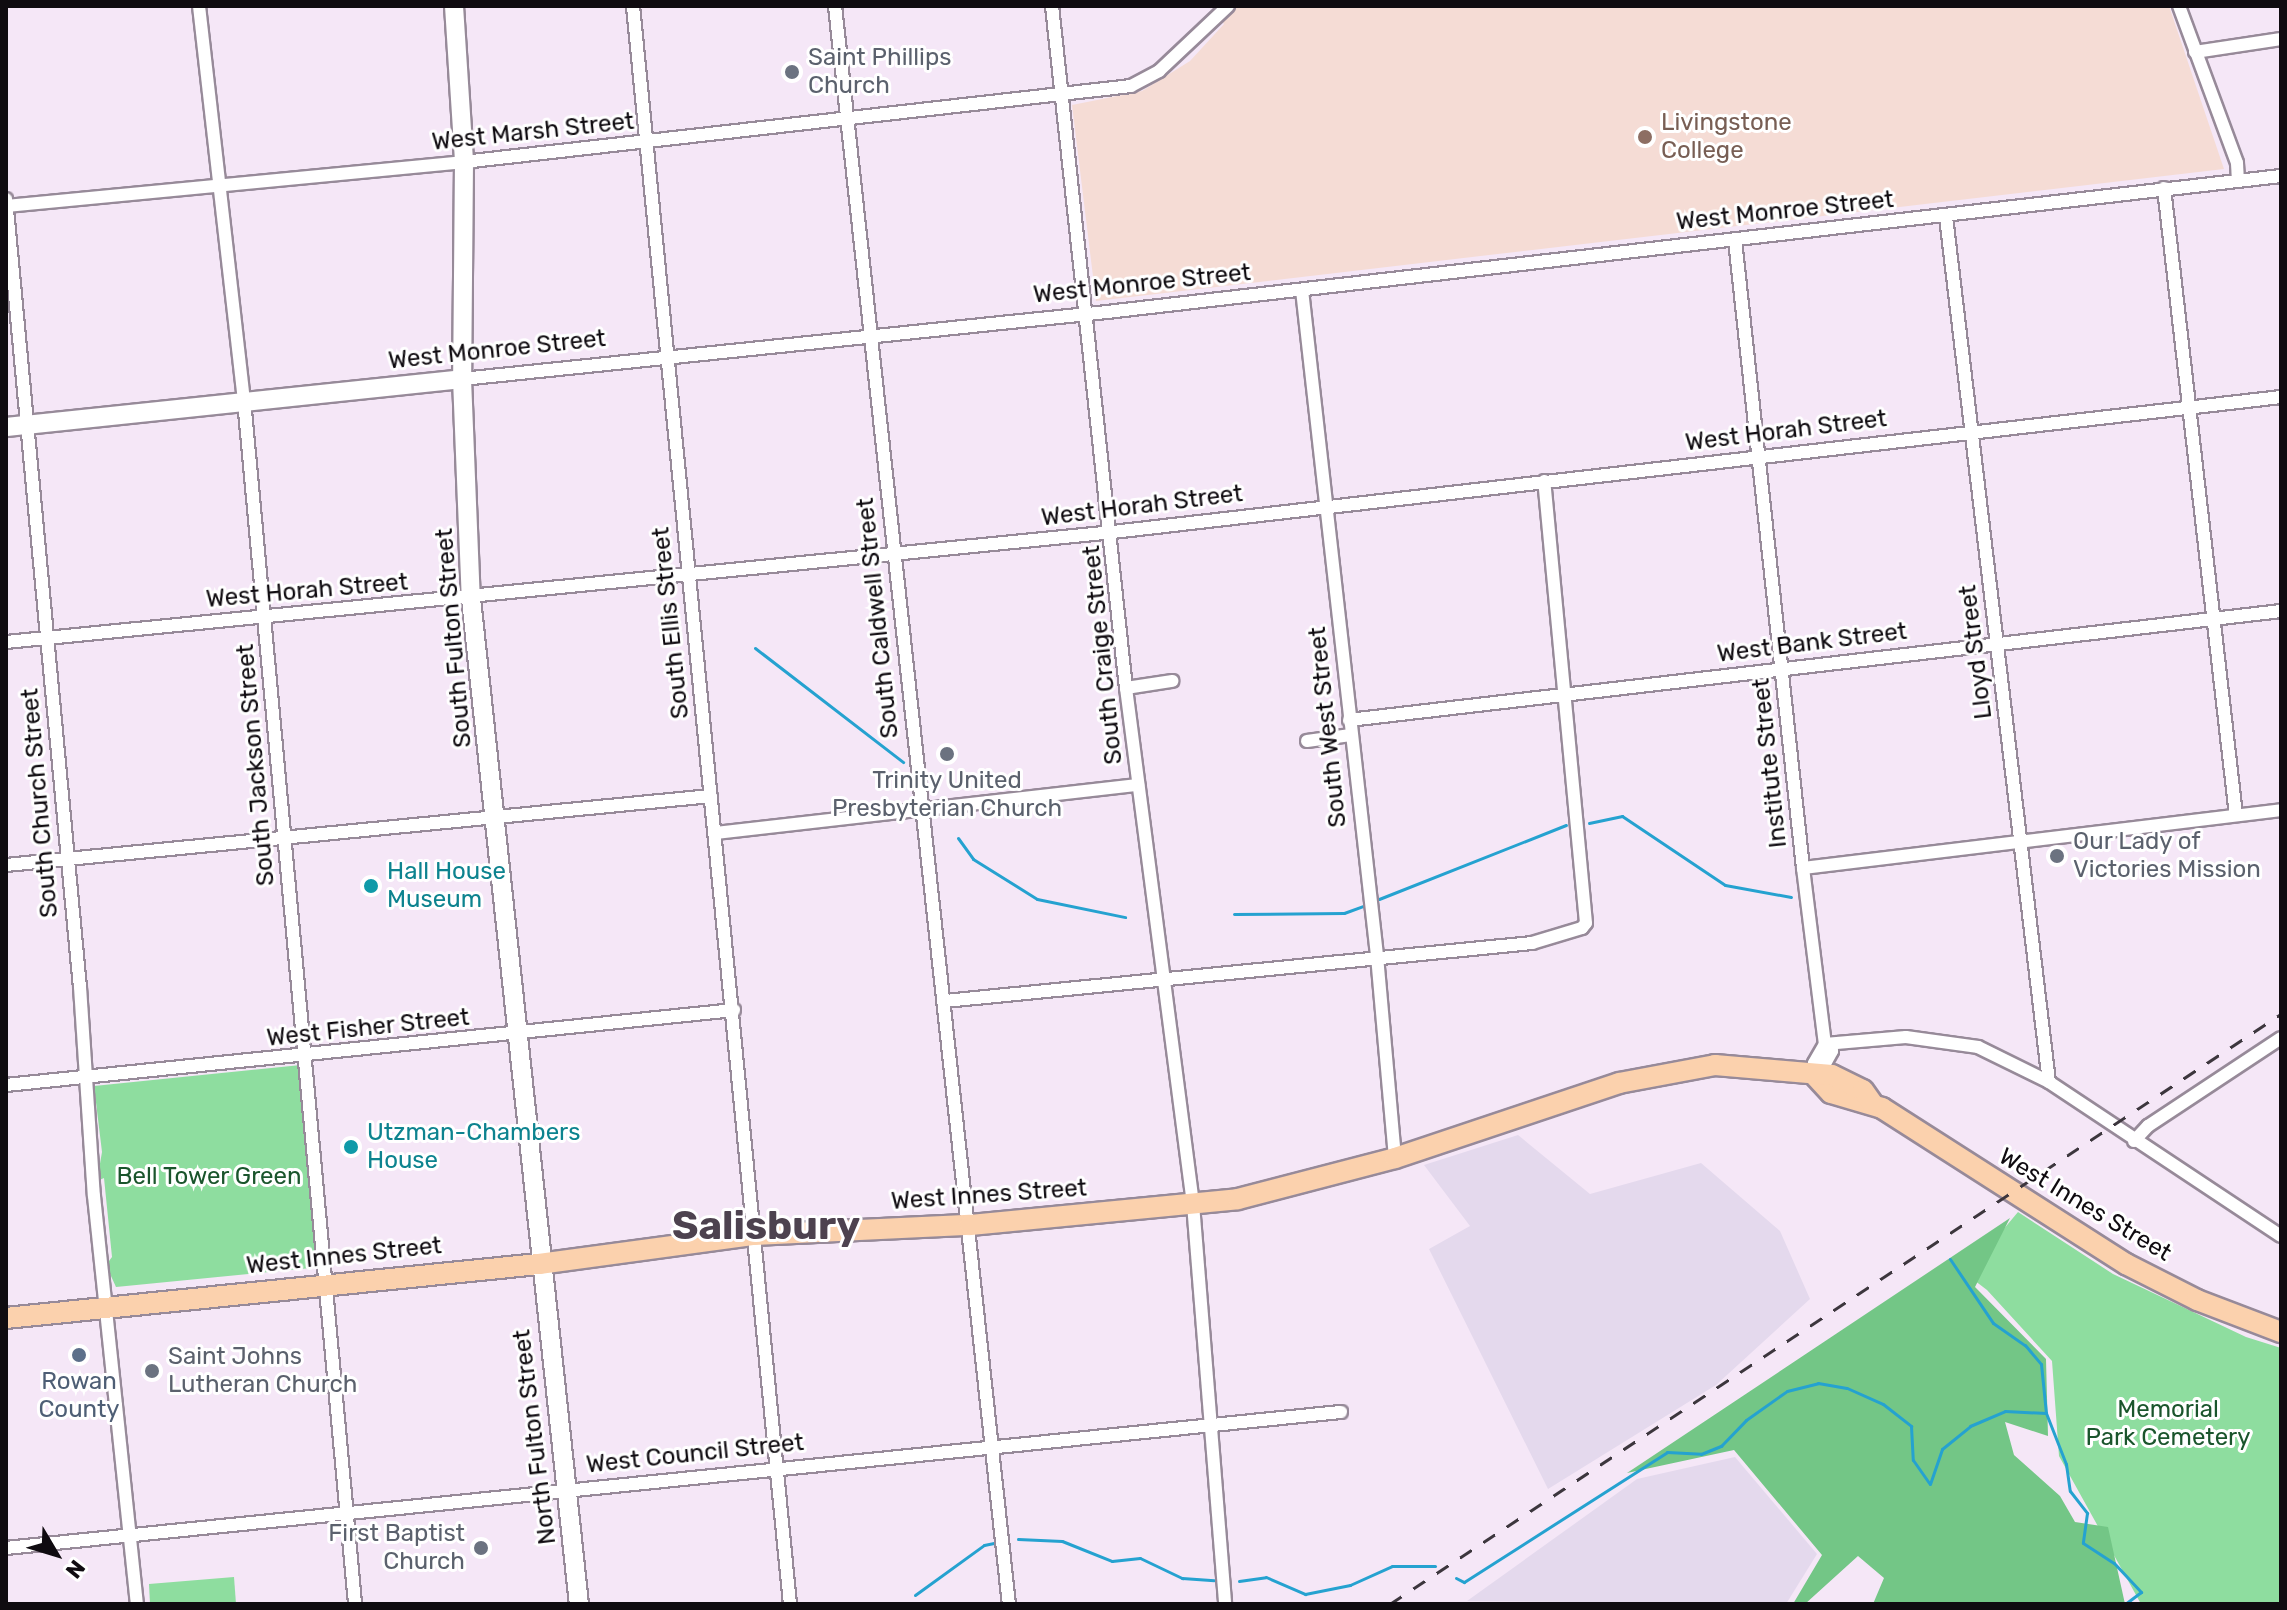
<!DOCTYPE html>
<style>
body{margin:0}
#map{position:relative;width:2287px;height:1610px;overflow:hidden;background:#f5e7f7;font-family:Rubik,sans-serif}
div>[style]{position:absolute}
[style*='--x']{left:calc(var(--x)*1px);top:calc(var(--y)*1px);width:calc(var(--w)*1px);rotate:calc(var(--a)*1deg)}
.industrial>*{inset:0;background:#e4d9ed}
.education>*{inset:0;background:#f5dcd5}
.green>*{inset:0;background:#8edd9f}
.forest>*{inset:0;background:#73c686}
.stream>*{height:3px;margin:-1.5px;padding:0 1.5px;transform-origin:1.5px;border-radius:1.5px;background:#25a2d0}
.roads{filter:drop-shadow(2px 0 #978a99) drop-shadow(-2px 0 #978a99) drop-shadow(0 2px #978a99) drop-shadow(0 -2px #978a99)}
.street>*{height:12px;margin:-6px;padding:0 6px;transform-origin:6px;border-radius:6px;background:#fff}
.secondary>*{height:18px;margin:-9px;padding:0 9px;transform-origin:9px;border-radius:9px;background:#fff}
.primary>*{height:20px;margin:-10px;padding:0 10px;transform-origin:10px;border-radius:10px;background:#fbd1ad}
.rail>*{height:3px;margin-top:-1.5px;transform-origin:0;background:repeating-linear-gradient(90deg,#3c363d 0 14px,transparent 0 28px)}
.dots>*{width:22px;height:22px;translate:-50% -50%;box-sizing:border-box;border:4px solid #fff;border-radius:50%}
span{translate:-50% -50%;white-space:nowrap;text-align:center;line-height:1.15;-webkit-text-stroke:6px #fff;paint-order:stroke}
.worship-label{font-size:24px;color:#5b616d}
.left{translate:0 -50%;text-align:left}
.right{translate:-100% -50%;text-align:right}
.education-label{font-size:24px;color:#785e54}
.street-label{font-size:24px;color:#0f0b10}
.culture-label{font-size:24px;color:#0d838f}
.park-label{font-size:24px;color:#1a552c}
.service-label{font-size:24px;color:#4e5e75}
.town-label{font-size:40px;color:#4d424f;font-weight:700}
.frame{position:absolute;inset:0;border:8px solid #0f0b10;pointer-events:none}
.north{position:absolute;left:16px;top:1514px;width:80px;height:80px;-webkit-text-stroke:6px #fff;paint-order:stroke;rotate:128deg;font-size:22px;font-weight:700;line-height:32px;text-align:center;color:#0f0b10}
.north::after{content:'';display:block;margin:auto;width:28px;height:36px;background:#0f0b10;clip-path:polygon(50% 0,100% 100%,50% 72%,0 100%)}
</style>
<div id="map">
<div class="industrial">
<i style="clip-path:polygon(1518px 1135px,1590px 1194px,1701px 1163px,1780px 1231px,1810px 1299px,1716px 1385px,1548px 1489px,1429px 1249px,1470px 1226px,1424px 1165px)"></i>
<i style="clip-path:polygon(1735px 1457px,1817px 1554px,1786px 1604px,1467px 1601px,1637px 1479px)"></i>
</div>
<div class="education">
<i style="clip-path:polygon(1211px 6px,2169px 6px,2224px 169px,1096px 301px,1072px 105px,1142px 91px,1190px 61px,1224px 24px)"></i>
</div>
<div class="green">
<i style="clip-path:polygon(301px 1065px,321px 1267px,116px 1287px,106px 1265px,112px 1257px,104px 1178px,97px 1181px,102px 1152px,94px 1086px)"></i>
<i style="clip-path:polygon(2018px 1212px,2113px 1274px,2246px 1337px,2281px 1348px,2281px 1604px,2141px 1604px,2059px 1456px,2052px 1361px,1987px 1290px,1966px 1274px)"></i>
<i style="clip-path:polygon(234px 1577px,236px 1604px,150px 1604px,149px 1584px)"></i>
</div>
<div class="forest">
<i style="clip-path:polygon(2010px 1218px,1975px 1287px,2046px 1359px,2048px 1436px,2005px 1422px,2014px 1455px,2060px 1496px,2075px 1522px,2108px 1527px,2125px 1604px,1873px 1604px,1884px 1578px,1858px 1556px,1805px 1604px,1793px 1604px,1822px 1555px,1734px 1450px,1627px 1473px)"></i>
</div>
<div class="stream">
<i style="--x:755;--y:648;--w:187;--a:37.6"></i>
<i style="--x:1589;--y:823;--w:34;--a:-12"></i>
<i style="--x:1622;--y:816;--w:124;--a:33.8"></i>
<i style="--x:1725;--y:885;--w:67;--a:10.3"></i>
<i style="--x:958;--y:838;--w:26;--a:54"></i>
<i style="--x:973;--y:859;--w:75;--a:32"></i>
<i style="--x:1037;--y:899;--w:90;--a:11.6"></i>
<i style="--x:1379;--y:899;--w:201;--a:-21.6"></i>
<i style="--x:1234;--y:914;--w:110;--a:-0.5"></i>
<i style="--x:1344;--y:913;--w:20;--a:-20"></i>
<i style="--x:1950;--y:1259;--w:77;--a:56.1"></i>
<i style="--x:1993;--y:1323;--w:39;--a:35"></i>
<i style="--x:2025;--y:1345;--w:25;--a:50"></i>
<i style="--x:2041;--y:1364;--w:49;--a:84.2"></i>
<i style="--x:2046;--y:1413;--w:55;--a:68.6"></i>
<i style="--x:2066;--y:1464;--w:27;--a:82"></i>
<i style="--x:2070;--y:1491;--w:28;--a:52"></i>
<i style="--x:2087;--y:1513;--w:30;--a:98"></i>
<i style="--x:2083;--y:1543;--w:37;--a:33"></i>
<i style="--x:2114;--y:1563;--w:40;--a:47"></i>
<i style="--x:2141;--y:1592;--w:20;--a:143"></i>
<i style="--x:1018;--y:1539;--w:44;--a:2.6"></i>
<i style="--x:1062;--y:1541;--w:54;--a:21.8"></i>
<i style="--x:1112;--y:1561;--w:28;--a:-6"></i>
<i style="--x:1140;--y:1558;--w:47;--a:25.5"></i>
<i style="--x:1182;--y:1578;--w:32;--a:4"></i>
<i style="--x:1456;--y:1578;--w:9;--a:27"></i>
<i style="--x:1464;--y:1582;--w:241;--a:-32.6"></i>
<i style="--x:1667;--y:1452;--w:34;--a:3"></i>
<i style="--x:1701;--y:1454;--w:22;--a:-22"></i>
<i style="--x:1721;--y:1446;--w:36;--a:-46"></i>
<i style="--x:1746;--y:1420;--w:50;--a:-35.3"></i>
<i style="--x:1787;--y:1391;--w:32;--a:-14"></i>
<i style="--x:1818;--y:1383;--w:29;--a:10"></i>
<i style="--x:1847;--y:1388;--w:39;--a:24"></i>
<i style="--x:1883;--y:1404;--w:36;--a:38"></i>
<i style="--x:1911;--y:1426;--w:34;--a:87"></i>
<i style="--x:1913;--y:1460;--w:29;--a:55"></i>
<i style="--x:1930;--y:1484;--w:37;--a:-71"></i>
<i style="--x:1942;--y:1449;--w:36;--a:-39"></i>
<i style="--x:1970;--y:1426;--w:38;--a:-23"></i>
<i style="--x:2005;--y:1411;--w:41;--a:2.8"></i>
<i style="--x:1239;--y:1581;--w:27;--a:-8"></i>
<i style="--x:1266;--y:1577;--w:43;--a:23.6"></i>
<i style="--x:1305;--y:1594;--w:46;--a:-11.3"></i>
<i style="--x:1350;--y:1585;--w:46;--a:-24.3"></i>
<i style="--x:1392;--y:1566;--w:43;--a:0"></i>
<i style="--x:915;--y:1595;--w:85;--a:-35.9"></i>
<i style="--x:984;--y:1545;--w:10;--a:-11"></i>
</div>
<div class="roads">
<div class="street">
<i style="--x:199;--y:6;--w:397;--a:83.5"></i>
<i style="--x:244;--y:400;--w:1209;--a:84.73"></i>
<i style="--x:633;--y:6;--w:1606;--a:84.39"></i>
<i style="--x:835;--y:6;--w:1607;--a:83.79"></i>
<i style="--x:1052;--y:6;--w:686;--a:83.81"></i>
<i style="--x:1126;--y:688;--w:520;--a:82.6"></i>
<i style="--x:1193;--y:1204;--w:401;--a:85.4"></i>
<i style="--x:2179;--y:6;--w:167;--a:69.7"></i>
<i style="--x:2237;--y:163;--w:18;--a:87"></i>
<i style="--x:2195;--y:52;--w:87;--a:-8.6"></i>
<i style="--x:2164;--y:188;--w:631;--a:83.45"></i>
<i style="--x:6;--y:199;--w:791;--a:84.64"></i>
<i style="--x:80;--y:987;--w:209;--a:86.2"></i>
<i style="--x:94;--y:1196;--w:410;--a:84"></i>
<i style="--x:7;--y:206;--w:467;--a:-5.5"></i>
<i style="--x:472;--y:161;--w:663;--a:-6.49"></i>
<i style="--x:1131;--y:86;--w:32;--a:-28"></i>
<i style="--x:1159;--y:71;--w:95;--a:-43.3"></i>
<i style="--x:1946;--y:217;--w:871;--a:83.21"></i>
<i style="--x:1735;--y:240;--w:632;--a:83.82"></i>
<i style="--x:1803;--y:868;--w:177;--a:82.9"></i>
<i style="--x:1825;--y:1044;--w:10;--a:45"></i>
<i style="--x:1832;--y:1051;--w:26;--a:119"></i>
<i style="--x:1302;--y:290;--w:670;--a:83.57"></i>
<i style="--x:1377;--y:956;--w:203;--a:84.9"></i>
<i style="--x:462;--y:379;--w:648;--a:-5.93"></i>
<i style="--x:1107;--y:312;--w:1182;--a:-6.61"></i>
<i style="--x:6;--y:642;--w:1103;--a:-5.67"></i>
<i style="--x:1104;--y:533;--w:1185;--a:-6.59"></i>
<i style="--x:1126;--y:688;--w:47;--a:-8.7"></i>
<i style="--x:1349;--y:720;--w:938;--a:-6.67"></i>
<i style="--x:1307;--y:741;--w:44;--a:-7.8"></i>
<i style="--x:715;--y:833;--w:426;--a:-6.5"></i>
<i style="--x:6;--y:865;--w:708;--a:-5.59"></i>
<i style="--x:1803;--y:868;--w:482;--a:-6.9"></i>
<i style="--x:945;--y:1001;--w:590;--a:-5.64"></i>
<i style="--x:1532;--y:943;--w:52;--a:-16.7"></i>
<i style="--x:1582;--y:928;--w:6;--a:-51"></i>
<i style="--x:1586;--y:923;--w:444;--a:-95.4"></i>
<i style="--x:1825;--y:1044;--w:81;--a:-4.9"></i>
<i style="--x:1906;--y:1037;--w:73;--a:7.9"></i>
<i style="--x:1978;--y:1047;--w:79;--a:26.2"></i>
<i style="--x:2049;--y:1082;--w:278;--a:33.6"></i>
<i style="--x:1816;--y:1077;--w:14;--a:-98"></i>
<i style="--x:1814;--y:1063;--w:22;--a:-60"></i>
<i style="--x:6;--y:1085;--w:732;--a:-5.88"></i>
<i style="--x:2134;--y:1141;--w:21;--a:-47"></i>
<i style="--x:2148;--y:1126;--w:159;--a:-33.5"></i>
<i style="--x:6;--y:1548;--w:1342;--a:-5.82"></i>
</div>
<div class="secondary">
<i style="--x:454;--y:6;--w:156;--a:86.3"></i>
<i style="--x:464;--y:162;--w:217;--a:90.5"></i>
<i style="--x:462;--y:379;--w:220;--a:87.7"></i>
<i style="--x:471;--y:599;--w:1011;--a:83.87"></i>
<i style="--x:6;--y:427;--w:459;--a:-6"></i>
</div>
<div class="primary">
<i style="--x:1816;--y:1077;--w:22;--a:47"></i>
<i style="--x:1831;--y:1093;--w:53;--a:16.4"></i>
<i style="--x:1882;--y:1108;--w:290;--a:32.6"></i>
<i style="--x:2126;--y:1264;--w:80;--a:26.9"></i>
<i style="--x:2197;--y:1300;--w:90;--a:20.9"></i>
<i style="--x:6;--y:1318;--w:536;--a:-5.79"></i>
<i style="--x:539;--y:1264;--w:217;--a:-7.7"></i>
<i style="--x:754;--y:1235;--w:216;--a:-2.7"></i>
<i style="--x:970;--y:1225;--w:269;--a:-5.5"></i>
<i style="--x:1238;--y:1199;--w:162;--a:-14.6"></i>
<i style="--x:1395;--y:1158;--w:236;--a:-18.5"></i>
<i style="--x:1619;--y:1083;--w:98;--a:-10.6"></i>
<i style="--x:1715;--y:1065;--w:117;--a:4.9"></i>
<i style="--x:1832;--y:1075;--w:34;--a:26"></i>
<i style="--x:1863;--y:1090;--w:16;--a:55"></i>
</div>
</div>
<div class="rail">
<i style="--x:1390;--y:1604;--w:1069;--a:-33.51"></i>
</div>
<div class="dots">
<i style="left:792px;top:72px;background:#6b7280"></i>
<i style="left:1645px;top:137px;background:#8d6e63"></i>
<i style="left:947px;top:754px;background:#6b7280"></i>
<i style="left:2057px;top:856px;background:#6b7280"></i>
<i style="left:371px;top:886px;background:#0f9aa8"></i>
<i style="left:351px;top:1147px;background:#0f9aa8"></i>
<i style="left:79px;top:1355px;background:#5c6f8a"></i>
<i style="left:152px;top:1371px;background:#6b7280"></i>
<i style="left:481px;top:1548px;background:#6b7280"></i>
</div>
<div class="worship-label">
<span class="left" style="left:808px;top:72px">Saint Phillips<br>Church</span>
<span style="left:947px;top:795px">Trinity United<br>Presbyterian Church</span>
<span class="left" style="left:2073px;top:856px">Our Lady of<br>Victories Mission</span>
<span class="left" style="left:168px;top:1371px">Saint Johns<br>Lutheran Church</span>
<span class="right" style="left:465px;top:1548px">First Baptist<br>Church</span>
</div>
<div class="education-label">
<span class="left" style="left:1661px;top:137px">Livingstone<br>College</span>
</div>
<div class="street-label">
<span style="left:533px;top:132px;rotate:-6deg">West Marsh Street</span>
<span style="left:1785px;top:211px;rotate:-6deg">West Monroe Street</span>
<span style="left:1142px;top:284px;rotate:-6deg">West Monroe Street</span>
<span style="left:497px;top:350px;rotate:-6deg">West Monroe Street</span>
<span style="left:1786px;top:431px;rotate:-7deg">West Horah Street</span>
<span style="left:1142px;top:506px;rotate:-7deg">West Horah Street</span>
<span style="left:307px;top:591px;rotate:-5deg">West Horah Street</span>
<span style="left:878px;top:618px;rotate:-96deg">South Caldwell Street</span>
<span style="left:671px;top:623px;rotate:-96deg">South Ellis Street</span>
<span style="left:454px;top:638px;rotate:-95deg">South Fulton Street</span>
<span style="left:1812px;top:643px;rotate:-7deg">West Bank Street</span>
<span style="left:1976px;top:652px;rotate:-97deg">Lloyd Street</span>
<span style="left:1103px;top:655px;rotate:-96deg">South Craige Street</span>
<span style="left:1328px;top:727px;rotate:-96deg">South West Street</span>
<span style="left:1770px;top:763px;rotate:-96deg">Institute Street</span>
<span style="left:256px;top:765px;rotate:-95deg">South Jackson Street</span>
<span style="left:40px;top:803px;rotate:-95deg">South Church Street</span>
<span style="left:368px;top:1028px;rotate:-6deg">West Fisher Street</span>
<span style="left:989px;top:1195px;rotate:-4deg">West Innes Street</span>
<span style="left:2085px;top:1205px;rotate:31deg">West Innes Street</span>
<span style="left:344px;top:1256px;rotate:-6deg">West Innes Street</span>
<span style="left:535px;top:1437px;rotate:-97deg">North Fulton Street</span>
<span style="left:695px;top:1454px;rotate:-6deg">West Council Street</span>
</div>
<div class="culture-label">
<span class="left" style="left:387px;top:886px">Hall House<br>Museum</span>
<span class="left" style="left:367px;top:1147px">Utzman-Chambers<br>House</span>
</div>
<div class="park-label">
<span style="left:209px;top:1177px">Bell Tower Green</span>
<span style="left:2168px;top:1424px">Memorial<br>Park Cemetery</span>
</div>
<div class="service-label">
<span style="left:79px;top:1396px">Rowan<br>County</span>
</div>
<div class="town-label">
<span style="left:766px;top:1226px">Salisbury</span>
</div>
<div class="frame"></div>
<div class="north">N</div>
</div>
